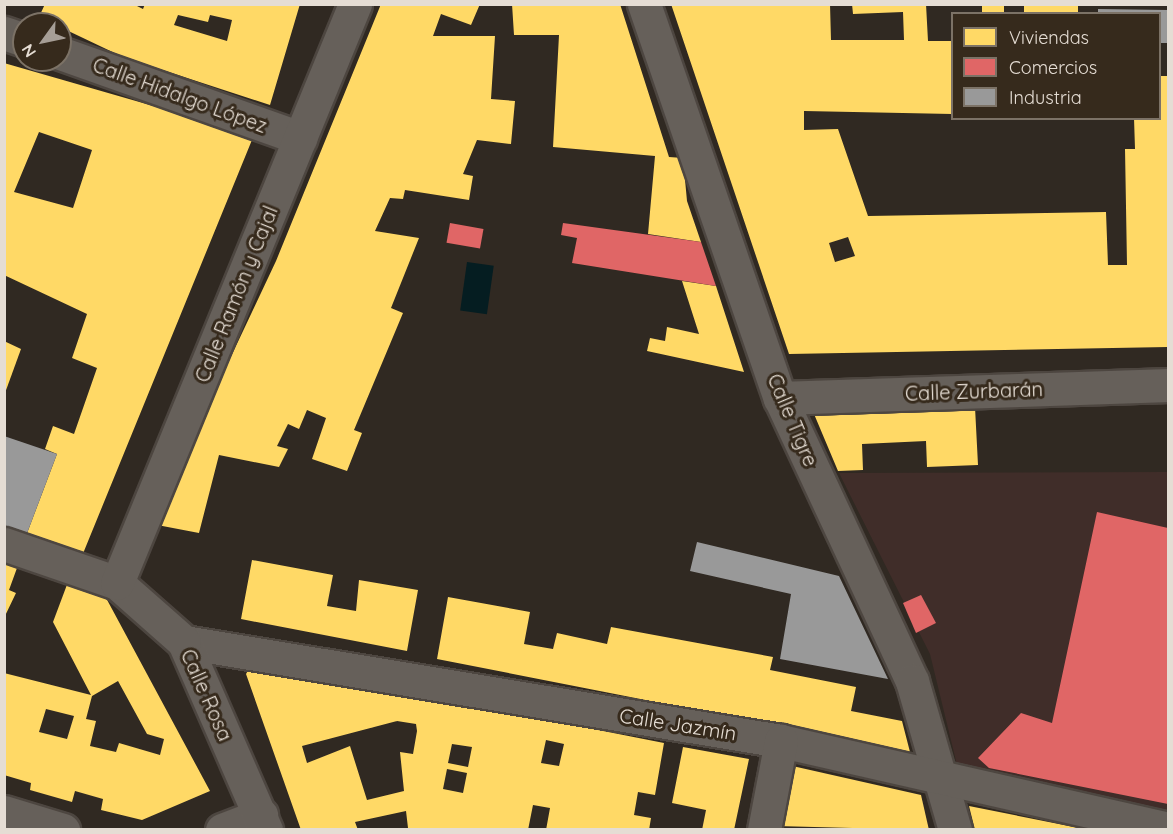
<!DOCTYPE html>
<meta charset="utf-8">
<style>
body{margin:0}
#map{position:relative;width:1173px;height:834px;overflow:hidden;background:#302922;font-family:Quicksand,sans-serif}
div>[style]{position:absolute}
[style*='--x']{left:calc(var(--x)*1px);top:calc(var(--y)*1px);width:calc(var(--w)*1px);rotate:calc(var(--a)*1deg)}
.industrial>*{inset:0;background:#402d29}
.water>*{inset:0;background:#051d21;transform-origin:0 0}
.homes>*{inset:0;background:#ffd966;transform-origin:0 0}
.shops>*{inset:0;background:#e06666;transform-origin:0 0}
.industry>*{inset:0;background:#999}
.roads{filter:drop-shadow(2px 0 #4d4640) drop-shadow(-2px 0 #4d4640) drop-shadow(0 2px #4d4640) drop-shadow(0 -2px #4d4640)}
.street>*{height:33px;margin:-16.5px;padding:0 16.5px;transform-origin:16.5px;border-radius:16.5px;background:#66605a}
.secondary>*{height:33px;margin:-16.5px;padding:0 16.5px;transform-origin:16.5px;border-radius:16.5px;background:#66605a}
span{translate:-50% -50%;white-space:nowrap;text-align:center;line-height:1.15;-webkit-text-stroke:6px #362a1c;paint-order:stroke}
.street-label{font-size:20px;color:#e5ddd4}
.frame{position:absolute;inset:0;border:6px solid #e5ddd4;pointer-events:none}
.legend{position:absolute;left:951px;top:12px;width:210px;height:108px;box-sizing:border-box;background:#362a1c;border:2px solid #7c7266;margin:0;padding:8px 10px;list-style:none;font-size:18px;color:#e5ddd4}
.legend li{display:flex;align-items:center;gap:12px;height:30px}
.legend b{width:30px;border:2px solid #7c7266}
.north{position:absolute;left:12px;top:12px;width:60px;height:60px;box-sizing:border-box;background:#362a1c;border:2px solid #7c7266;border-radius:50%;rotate:237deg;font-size:16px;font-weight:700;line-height:24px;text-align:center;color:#e5ddd4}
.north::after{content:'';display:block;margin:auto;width:21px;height:27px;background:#a69e96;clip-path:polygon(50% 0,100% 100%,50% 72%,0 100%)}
</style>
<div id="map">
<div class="industrial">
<i style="clip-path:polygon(1168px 472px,1168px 813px,957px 765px,930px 654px,839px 473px)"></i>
</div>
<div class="water">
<i style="left:467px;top:262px;width:27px;height:49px;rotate:8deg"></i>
</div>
<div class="homes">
<i style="clip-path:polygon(evenodd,45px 4px,133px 4px,143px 9px,145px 4px,300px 4px,270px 105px,123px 57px,39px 17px,45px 4px,178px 15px,208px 22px,210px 15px,232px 20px,227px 41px,174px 25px,178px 15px)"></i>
<i style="clip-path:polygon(381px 4px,480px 4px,471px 25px,441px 14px,433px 36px,495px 36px,491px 99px,515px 101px,511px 144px,477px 140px,463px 174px,473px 176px,469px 200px,405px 190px,403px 199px,390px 198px,375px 231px,419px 238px,391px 308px,403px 313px,354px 430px,362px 433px,347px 471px,312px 459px,326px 418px,307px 410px,299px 429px,288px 424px,277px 446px,288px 449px,279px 467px,219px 455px,199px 533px,152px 524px,276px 261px)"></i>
<i style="clip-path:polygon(512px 4px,620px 4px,669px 157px,683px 158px,687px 201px,701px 242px,648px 234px,655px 156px,553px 147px,559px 35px,514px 35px)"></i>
<i style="clip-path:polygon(evenodd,671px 4px,830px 4px,831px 40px,904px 40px,903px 12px,853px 14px,852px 4px,926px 4px,928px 41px,952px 41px,952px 114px,804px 111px,804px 130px,838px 129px,868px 216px,1106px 212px,1108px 265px,1127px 265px,1125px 149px,1135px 149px,1134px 118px,1160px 118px,1160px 76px,1168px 76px,1168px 347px,789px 354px,671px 4px,848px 237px,855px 256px,835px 262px,829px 243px,848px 237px)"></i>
<i style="left:982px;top:4px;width:22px;height:10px"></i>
<i style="left:1024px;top:4px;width:54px;height:10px"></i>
<i style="clip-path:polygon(evenodd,4px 63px,254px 135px,82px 556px,26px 536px,57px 454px,45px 449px,53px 426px,74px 434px,97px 368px,72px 358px,87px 314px,4px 275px,4px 63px,39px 132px,92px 150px,73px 208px,14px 192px,39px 132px)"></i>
<i style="clip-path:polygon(682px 281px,716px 286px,744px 372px,647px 351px,650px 338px,665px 341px,667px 327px,699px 334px)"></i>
<i style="clip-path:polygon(4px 341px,21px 349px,5px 393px,4px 393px)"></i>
<i style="clip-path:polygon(975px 407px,978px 465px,927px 467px,926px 441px,862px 444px,863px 470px,838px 471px,814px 414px)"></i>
<i style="clip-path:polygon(4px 552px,21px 557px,9px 590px,16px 593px,4px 618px)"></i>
<i style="clip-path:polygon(252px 560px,333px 575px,327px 606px,356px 611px,359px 580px,418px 590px,407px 651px,241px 619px)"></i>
<i style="clip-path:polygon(evenodd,71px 574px,98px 583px,210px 791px,142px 820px,101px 810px,103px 799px,75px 791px,72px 802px,30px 790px,31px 783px,4px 775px,4px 673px,91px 695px,53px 622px,71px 574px,118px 681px,147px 734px,164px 739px,160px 755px,119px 743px,116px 752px,90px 746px,96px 721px,86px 719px,92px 696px,118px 681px,71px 574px,46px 709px,74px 716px,67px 739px,39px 732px,46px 709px)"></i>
<i style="clip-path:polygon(448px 597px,530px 612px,524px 644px,553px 649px,557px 633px,607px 644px,611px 627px,773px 657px,770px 670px,856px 687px,851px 711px,902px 721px,910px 752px,437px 659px)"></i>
<i style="clip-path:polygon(evenodd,253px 662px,664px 743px,655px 795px,638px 792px,634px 815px,651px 818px,649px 830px,546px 830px,550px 808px,533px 805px,528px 830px,417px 830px,408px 828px,406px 811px,355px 822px,358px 830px,301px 830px,246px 674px,253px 662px,397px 721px,416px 724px,417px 731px,413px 754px,400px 752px,404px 791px,367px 800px,350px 746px,307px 763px,302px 746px,397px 721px,253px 662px,546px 740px,564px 744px,559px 766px,541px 763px,546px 740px,253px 662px,452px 744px,472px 747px,468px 767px,448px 763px,452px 744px,253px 662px,447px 769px,467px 773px,463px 793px,443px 789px,447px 769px)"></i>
<i style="clip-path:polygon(683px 747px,749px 759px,734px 830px,702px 830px,706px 810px,672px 803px)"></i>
<i style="clip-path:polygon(788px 765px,921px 795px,929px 830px,776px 826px)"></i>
<i style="clip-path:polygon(969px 806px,1079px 828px,1079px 830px,975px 830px)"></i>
</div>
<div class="shops">
<i style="left:450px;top:223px;width:34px;height:20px;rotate:10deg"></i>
<i style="clip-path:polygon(563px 223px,701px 242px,716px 286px,572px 263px,577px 238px,561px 235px)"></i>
<i style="clip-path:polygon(1097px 512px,1168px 528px,1168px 804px,989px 768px,978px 758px,1021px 713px,1052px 723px)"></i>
<i style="clip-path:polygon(921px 595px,936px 623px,916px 633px,903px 603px)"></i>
</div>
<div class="industry">
<i style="clip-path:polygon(1098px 9px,1168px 10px,1168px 43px,1160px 43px,1160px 14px,1098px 14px)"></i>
<i style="clip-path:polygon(4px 436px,57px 454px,26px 536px,4px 528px)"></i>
<i style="clip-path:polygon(697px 542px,839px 576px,888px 679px,780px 659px,791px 594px,690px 571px)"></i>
</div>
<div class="roads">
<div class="street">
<i style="--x:644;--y:4;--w:417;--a:71"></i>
<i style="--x:780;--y:398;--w:312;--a:65"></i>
<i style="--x:912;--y:681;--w:155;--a:73.9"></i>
<i style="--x:4;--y:33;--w:21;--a:19"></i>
<i style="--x:60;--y:53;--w:255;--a:19.5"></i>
<i style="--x:780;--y:398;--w:388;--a:-1.9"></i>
<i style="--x:4;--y:544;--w:120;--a:19"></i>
<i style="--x:184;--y:642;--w:605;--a:9.42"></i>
<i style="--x:781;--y:741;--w:397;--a:12.8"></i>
<i style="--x:4;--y:812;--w:62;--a:17"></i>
<i style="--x:222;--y:830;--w:42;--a:-21"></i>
<i style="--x:764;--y:830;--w:91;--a:-79.2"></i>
</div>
<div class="secondary">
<i style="--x:266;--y:830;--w:205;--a:-113.6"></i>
<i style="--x:184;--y:642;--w:89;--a:-138.6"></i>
<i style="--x:117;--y:583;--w:626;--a:-67.65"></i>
</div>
</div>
<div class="street-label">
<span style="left:180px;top:95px;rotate:20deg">Calle Hidalgo López</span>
<span style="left:236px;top:294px;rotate:-68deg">Calle Ramón y Cajal</span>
<span style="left:974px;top:391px;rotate:-2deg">Calle Zurbarán</span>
<span style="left:793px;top:420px;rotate:67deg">Calle Tigre</span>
<span style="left:207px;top:695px;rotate:66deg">Calle Rosa</span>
<span style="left:678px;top:724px;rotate:9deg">Calle Jazmín</span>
</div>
<div class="frame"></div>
<ul class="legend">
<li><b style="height:16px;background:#ffd966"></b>Viviendas</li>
<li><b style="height:16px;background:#e06666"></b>Comercios</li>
<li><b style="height:16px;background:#999"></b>Industria</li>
</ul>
<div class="north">N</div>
</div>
